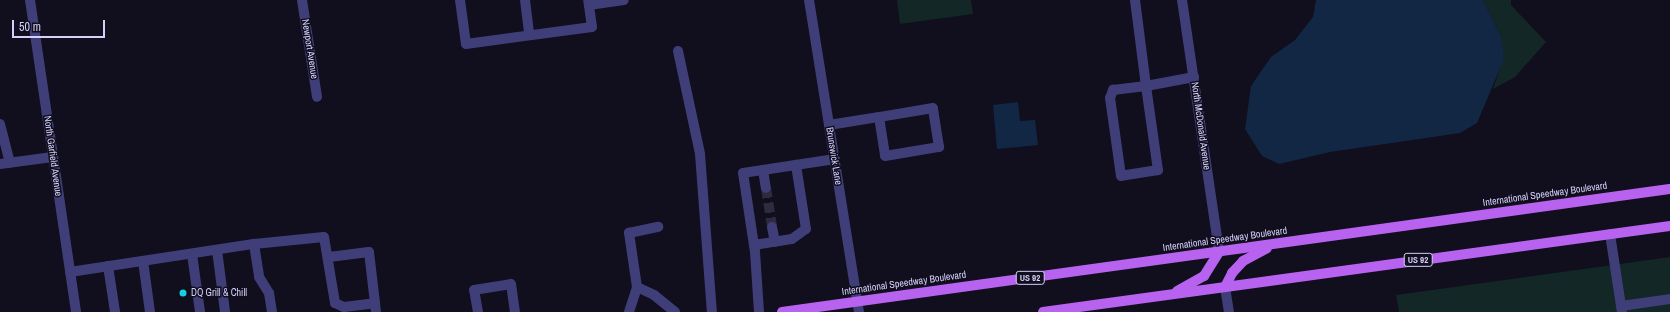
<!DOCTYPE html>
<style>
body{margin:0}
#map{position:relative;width:1670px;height:312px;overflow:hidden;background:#110e1e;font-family:"Archivo Narrow",sans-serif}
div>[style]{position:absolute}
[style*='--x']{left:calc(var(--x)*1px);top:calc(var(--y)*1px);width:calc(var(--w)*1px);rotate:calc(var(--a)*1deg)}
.green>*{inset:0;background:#122726}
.water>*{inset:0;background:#122743}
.minor-tunnel>*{height:10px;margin-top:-5px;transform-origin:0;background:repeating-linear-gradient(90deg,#2e2b3f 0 10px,transparent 0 15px)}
.minor>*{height:10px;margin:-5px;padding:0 5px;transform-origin:5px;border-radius:5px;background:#3f3e79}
.major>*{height:10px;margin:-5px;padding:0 5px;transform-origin:5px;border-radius:5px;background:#b862f0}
.dots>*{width:11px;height:11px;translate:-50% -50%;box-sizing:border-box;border:2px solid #110e1e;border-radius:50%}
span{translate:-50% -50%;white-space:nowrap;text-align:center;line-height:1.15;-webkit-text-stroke:3px #110e1e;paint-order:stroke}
.shield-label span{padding:1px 3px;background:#110e1e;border:1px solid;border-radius:3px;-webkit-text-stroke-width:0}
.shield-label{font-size:9px;color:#d4d0fa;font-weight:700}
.street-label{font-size:10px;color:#d4d0fa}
.poi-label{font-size:10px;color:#d4d0fa}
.left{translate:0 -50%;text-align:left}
.scale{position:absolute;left:12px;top:20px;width:93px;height:18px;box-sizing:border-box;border:2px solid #d4d0fa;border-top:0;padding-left:5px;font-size:12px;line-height:14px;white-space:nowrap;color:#d4d0fa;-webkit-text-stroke:3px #110e1e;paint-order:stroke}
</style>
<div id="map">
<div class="green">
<i style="clip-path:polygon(897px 0,971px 0,973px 14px,900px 24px)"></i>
<i style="clip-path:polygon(1483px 0,1511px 0,1511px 5px,1546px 42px,1515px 77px,1493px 89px,1503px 59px,1501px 36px)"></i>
<i style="clip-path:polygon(1670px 257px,1670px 312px,1399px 312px,1396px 295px)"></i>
</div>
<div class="water">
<i style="clip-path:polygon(1316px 0,1483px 0,1501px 36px,1504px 59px,1477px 123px,1460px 133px,1330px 152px,1279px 164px,1262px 156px,1245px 129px,1251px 86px,1271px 57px,1295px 40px,1313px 17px)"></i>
<i style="clip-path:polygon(1018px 102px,1020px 121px,1035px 120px,1038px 145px,997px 149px,993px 105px)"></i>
</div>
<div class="minor-tunnel">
<i style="--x:766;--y:188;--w:39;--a:81"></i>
</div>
<div class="minor">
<i style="--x:30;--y:0;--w:315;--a:81.6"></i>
<i style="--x:302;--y:0;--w:98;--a:81.2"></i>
<i style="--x:460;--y:0;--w:44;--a:82.2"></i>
<i style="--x:466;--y:44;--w:127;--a:-7.7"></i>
<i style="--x:592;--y:27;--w:27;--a:-98"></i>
<i style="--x:525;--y:0;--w:35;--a:83"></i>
<i style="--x:809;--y:0;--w:316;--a:80.9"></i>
<i style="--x:1135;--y:0;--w:87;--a:82.7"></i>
<i style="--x:1146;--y:86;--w:85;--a:81.9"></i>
<i style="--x:1158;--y:170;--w:37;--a:171"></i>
<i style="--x:1121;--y:176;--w:79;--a:-98"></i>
<i style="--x:1110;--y:98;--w:9;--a:-69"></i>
<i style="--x:1113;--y:90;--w:33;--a:-7"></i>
<i style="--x:1146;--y:86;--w:49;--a:-10.6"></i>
<i style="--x:1182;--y:0;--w:255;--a:81.6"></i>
<i style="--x:589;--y:5;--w:35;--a:-8"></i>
<i style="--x:678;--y:51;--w:105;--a:77.9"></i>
<i style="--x:700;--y:154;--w:158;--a:85.7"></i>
<i style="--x:0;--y:124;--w:40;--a:75.6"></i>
<i style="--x:829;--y:125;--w:51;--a:-9.1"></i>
<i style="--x:879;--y:117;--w:39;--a:81"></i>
<i style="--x:885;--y:156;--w:55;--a:-9.5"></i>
<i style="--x:939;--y:147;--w:39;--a:-99"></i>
<i style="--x:933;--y:108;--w:55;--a:170.5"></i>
<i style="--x:0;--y:164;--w:53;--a:-7.5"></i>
<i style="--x:763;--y:170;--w:18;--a:81"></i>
<i style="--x:772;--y:227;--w:15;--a:79"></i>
<i style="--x:1610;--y:234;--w:79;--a:81.3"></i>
<i style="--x:254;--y:244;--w:70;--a:-5.7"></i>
<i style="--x:324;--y:237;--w:67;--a:80.5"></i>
<i style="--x:335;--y:303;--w:10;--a:24"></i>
<i style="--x:344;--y:307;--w:31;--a:-7"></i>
<i style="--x:375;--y:303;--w:9;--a:84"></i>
<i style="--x:754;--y:245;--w:38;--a:-9"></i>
<i style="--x:792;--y:239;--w:17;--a:-36"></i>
<i style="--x:806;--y:229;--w:65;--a:-98.9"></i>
<i style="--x:217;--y:250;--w:63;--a:82.6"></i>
<i style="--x:192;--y:254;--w:59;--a:82.1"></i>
<i style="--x:329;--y:257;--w:40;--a:-7.1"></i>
<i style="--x:369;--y:252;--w:51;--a:83.3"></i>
<i style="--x:143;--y:261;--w:51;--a:82.2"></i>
<i style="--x:108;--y:266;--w:47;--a:81.3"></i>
<i style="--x:70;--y:272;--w:186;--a:-8.7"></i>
<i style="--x:254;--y:244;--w:33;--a:81"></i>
<i style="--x:259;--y:277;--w:19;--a:58"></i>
<i style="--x:269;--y:293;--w:19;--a:81"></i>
<i style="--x:637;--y:287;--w:19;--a:25"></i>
<i style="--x:654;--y:295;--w:27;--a:39"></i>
<i style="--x:1225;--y:287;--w:25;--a:81"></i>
<i style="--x:1621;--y:306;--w:49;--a:-8.1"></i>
<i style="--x:478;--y:312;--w:22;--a:-100"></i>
<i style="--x:474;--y:290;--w:37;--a:-9"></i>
<i style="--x:511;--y:284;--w:28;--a:82"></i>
<i style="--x:629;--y:312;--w:26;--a:-72"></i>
<i style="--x:637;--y:287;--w:55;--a:-98.4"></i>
<i style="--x:629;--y:233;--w:30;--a:-12"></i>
<i style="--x:759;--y:312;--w:60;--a:-93.8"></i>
<i style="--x:755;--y:252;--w:80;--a:-98.6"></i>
<i style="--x:743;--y:173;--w:93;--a:-8.7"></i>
</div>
<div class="major">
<i style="--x:1225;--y:287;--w:16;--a:-63"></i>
<i style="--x:1232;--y:273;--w:16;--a:-47"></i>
<i style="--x:1243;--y:261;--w:27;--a:-28"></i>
<i style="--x:1177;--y:291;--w:31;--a:-29"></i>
<i style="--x:1204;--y:276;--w:28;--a:-58"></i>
<i style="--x:782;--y:312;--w:896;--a:-7.89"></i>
<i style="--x:1043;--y:312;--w:633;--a:-7.81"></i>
</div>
<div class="dots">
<i style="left:183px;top:293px;background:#16cfe1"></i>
</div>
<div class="shield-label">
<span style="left:1418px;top:260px">US 92</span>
<span style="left:1030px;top:278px">US 92</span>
</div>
<div class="street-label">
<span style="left:310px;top:49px;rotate:81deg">Newport Avenue</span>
<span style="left:1201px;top:126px;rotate:82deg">North McDonald Avenue</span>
<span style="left:53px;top:156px;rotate:82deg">North Garfield Avenue</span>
<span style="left:834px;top:156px;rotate:81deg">Brunswick Lane</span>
<span style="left:1545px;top:194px;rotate:-8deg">International Speedway Boulevard</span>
<span style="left:1225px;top:239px;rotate:-8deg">International Speedway Boulevard</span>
<span style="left:904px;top:283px;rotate:-8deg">International Speedway Boulevard</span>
</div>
<div class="poi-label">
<span class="left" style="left:191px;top:293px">DQ Grill &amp; Chill</span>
</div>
<div class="scale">50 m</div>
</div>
